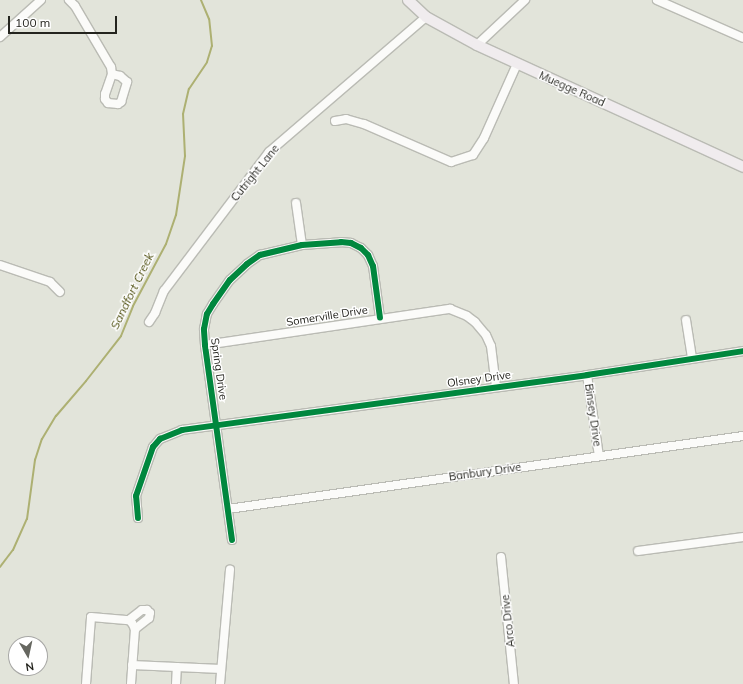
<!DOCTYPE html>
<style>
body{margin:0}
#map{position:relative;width:743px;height:684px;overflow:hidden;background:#e2e4da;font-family:Mulish,sans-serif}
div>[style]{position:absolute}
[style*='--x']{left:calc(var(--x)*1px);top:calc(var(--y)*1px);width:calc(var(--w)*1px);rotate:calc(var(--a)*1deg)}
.stream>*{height:2px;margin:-1px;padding:0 1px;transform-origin:1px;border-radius:1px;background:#adb072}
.roads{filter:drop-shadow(1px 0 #babbb4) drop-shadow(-1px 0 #babbb4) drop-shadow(0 1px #babbb4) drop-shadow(0 -1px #babbb4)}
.minor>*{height:8px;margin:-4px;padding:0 4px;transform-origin:4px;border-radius:4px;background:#fbfbf9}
.major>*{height:10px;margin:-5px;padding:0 5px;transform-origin:5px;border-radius:5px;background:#f0ecee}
.cycleway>*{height:6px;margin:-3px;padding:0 3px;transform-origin:3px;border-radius:3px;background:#00873e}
span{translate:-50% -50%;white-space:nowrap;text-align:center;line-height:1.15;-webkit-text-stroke:3px #fff;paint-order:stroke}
.street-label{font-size:11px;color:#24241e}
.water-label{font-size:12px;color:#4d4e0e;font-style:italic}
.north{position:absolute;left:8px;top:636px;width:40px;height:40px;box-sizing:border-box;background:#fff;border:1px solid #a7a7a5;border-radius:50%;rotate:171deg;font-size:11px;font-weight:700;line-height:16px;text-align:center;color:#24241e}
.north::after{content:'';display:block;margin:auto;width:14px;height:18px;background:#666760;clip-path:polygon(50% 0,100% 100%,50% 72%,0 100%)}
.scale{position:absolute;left:8px;top:16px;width:109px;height:18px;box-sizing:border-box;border:2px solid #24241e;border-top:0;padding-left:5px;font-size:12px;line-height:14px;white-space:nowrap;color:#24241e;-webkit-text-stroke:3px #fff;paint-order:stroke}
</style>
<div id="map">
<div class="stream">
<i style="--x:0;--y:567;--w:21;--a:-53"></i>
<i style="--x:13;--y:550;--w:34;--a:-66"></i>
<i style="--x:27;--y:519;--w:60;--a:-82.3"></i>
<i style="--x:35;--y:460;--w:22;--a:-72"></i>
<i style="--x:42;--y:439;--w:27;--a:-59"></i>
<i style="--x:56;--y:416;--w:46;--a:-49.4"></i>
<i style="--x:86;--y:381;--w:57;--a:-52.1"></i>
<i style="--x:121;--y:336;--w:32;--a:-68"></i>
<i style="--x:133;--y:306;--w:70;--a:-62"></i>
<i style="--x:166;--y:244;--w:31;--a:-71"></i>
<i style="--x:176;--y:215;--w:60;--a:-81.3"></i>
<i style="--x:185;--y:156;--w:42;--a:-92.7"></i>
<i style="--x:183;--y:114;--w:26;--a:-77"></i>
<i style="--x:189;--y:89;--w:32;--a:-56"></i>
<i style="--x:207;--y:62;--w:17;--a:-73"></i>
<i style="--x:212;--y:46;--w:27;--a:-96"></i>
<i style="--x:209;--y:19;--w:21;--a:-113"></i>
</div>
<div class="roads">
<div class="minor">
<i style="--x:69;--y:0;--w:8;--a:45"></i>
<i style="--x:75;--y:6;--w:71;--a:59.5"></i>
<i style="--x:111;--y:67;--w:7;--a:82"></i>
<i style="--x:112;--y:74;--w:21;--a:109"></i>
<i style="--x:105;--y:94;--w:5;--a:90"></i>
<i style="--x:105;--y:99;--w:5;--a:53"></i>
<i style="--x:108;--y:103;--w:10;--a:6"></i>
<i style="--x:118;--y:104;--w:4;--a:-34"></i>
<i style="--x:121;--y:102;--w:21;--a:-73"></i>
<i style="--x:127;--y:82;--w:9;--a:-139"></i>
<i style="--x:120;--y:76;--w:8;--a:-166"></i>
<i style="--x:657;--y:0;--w:94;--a:23.8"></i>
<i style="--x:0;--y:37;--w:55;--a:-42.1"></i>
<i style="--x:477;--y:45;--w:66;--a:-43.2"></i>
<i style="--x:335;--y:121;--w:11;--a:-10"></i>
<i style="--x:346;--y:119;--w:19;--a:16"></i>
<i style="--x:364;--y:124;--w:95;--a:23.6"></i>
<i style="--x:451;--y:162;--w:23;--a:-18"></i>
<i style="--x:473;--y:155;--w:20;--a:-57"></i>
<i style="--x:484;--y:138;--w:81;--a:-66"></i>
<i style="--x:296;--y:203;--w:42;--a:81.9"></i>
<i style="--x:0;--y:265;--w:53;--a:18.8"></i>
<i style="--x:50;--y:282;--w:14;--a:45"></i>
<i style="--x:686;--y:320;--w:38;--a:81"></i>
<i style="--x:149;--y:322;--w:11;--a:-56"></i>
<i style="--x:155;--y:313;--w:24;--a:-68"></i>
<i style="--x:164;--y:291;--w:174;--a:-52.9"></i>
<i style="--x:269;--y:152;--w:207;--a:-40.7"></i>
<i style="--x:205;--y:345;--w:248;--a:-8.4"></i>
<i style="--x:450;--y:309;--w:18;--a:22"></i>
<i style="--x:467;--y:316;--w:10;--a:37"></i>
<i style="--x:475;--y:322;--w:17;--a:50"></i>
<i style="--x:486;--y:335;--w:12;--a:66"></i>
<i style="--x:491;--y:346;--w:41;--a:83"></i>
<i style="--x:587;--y:375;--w:82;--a:81.6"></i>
<i style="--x:228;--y:509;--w:520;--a:-8.07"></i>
<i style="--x:138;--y:518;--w:22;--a:-95"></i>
<i style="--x:136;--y:496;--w:52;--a:-70.9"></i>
<i style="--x:153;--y:447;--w:11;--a:-49"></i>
<i style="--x:160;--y:439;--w:24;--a:-22"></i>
<i style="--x:182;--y:430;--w:409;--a:-7.7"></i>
<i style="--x:587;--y:375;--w:158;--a:-8.7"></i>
<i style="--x:232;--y:540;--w:197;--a:-97.9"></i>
<i style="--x:205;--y:345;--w:16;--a:-94"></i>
<i style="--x:204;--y:329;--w:15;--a:-79"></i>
<i style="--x:207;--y:314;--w:12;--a:-59"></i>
<i style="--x:213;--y:304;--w:29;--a:-55"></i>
<i style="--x:230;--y:280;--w:23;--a:-43"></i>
<i style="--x:247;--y:264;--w:16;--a:-35"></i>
<i style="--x:260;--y:255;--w:43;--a:-13.4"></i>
<i style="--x:302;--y:245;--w:39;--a:-4"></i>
<i style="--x:341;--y:242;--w:10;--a:6"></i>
<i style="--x:351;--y:243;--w:11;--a:27"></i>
<i style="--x:361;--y:248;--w:10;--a:45"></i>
<i style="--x:368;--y:255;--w:12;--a:66"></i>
<i style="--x:373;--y:266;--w:52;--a:82.3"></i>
<i style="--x:638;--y:551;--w:106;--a:-7.6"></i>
<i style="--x:501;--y:557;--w:128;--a:84.2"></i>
<i style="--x:129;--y:620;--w:16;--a:-38"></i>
<i style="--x:142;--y:610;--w:5;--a:0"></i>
<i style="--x:147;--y:610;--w:4;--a:45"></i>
<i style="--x:150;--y:613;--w:5;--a:101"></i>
<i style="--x:149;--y:618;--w:18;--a:142"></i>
<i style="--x:132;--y:665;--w:89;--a:2.6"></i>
<i style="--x:86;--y:684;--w:67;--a:-85.7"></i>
<i style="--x:91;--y:617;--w:38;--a:5"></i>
<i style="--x:129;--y:620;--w:4;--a:45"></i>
<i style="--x:132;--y:623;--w:7;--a:63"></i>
<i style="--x:135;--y:629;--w:55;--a:94.2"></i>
<i style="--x:176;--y:684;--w:17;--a:-87"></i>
<i style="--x:220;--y:684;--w:115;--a:-85"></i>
</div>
<div class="major">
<i style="--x:408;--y:0;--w:25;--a:43"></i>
<i style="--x:426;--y:17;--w:58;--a:28.8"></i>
<i style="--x:477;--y:45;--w:293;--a:24.6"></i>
</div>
</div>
<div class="cycleway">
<i style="--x:138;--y:518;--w:22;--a:-95"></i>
<i style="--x:136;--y:496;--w:52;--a:-70.9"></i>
<i style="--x:153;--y:447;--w:11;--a:-49"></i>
<i style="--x:160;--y:439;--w:24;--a:-22"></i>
<i style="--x:182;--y:430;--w:409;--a:-7.7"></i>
<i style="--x:587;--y:375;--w:158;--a:-8.7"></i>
<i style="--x:232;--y:540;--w:197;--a:-97.9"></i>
<i style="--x:205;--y:345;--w:16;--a:-94"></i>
<i style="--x:204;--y:329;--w:15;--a:-79"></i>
<i style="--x:207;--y:314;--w:12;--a:-59"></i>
<i style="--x:213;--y:304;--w:29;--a:-55"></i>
<i style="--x:230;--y:280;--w:23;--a:-43"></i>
<i style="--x:247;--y:264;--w:16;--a:-35"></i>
<i style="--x:260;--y:255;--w:43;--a:-13.4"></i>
<i style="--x:302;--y:245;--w:39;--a:-4"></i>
<i style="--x:341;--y:242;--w:10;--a:6"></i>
<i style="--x:351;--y:243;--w:11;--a:27"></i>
<i style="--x:361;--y:248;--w:10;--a:45"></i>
<i style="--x:368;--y:255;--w:12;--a:66"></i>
<i style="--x:373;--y:266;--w:52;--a:82.3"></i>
</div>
<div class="street-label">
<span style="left:572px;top:89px;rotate:24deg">Muegge Road</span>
<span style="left:255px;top:173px;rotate:-51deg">Cutright Lane</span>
<span style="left:327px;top:316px;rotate:-9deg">Somerville Drive</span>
<span style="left:219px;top:369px;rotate:82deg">Spring Drive</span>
<span style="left:479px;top:379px;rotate:-8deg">Olsney Drive</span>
<span style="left:593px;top:415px;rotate:82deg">Binsey Drive</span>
<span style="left:485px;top:472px;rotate:-8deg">Banbury Drive</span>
<span style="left:508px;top:621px;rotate:-96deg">Arco Drive</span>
</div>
<div class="water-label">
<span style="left:132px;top:291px;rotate:-64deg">Sandfort Creek</span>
</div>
<div class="north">N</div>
<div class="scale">100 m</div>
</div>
